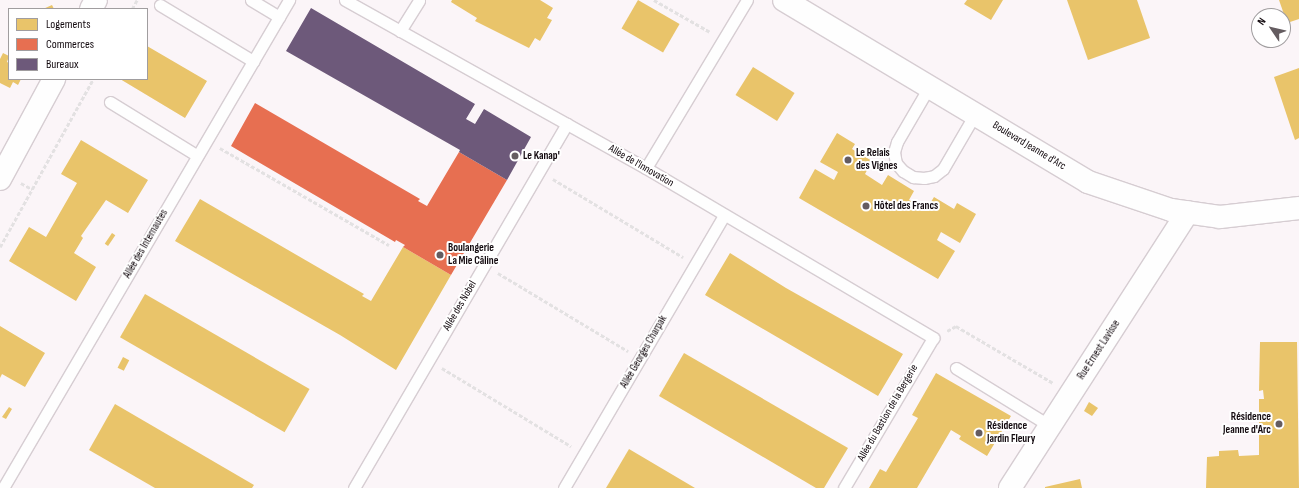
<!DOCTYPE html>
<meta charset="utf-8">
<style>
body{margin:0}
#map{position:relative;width:1299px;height:488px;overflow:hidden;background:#fbf5f8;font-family:"Sofia Sans Condensed",sans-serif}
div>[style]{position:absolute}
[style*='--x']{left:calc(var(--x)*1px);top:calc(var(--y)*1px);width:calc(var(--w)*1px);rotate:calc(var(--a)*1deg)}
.homes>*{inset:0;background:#e9c46a;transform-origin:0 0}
.shops>*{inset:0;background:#e76f51}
.offices>*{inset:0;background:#6d597a}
.path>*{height:2.5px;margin-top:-1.25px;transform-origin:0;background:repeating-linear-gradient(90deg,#e3e1e2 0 4px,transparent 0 6px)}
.roads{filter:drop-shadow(1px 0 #d6cdd2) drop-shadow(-1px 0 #d6cdd2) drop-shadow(0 1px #d6cdd2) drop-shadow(0 -1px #d6cdd2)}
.service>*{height:11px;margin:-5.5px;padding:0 5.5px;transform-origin:5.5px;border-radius:5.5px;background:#fefefe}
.minor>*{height:22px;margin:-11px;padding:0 11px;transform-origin:11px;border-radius:11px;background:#fefefe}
.tertiary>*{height:22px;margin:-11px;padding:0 11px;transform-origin:11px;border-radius:11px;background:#fefefe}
.dots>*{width:11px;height:11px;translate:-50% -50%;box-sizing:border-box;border:2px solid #fff;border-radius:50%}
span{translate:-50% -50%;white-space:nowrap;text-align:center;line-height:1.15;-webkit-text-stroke:4px #fff;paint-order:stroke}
.street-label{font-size:11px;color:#12090e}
.poi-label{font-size:11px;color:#12090e;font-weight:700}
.left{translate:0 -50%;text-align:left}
.right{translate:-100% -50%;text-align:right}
.legend{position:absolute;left:8px;top:8px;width:140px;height:72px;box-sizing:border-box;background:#fff;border:1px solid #a09d9f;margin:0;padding:5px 7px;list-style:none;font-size:12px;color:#12090e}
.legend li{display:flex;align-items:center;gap:8px;height:20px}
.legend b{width:20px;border:1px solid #a09d9f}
.north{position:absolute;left:1251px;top:8px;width:40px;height:40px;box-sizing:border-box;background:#fff;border:1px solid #a09d9f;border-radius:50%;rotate:305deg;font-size:11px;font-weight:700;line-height:16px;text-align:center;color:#12090e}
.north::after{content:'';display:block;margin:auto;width:14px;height:18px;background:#645c60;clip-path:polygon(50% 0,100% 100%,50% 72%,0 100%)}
</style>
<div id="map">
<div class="homes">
<i style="clip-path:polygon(452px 0,540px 0,553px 8px,547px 18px,552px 20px,540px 41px,535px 38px,529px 48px,475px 21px,477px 18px,451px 2px)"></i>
<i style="left:638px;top:0;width:48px;height:33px;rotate:30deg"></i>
<i style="clip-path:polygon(967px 0,1003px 0,991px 20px,964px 4px)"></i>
<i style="clip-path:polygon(1067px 0,1137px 0,1150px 38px,1088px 60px)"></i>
<i style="clip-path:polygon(1279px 0,1299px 0,1299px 19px,1287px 23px)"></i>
<i style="clip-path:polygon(52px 5px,54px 9px,43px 9px)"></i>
<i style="clip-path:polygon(147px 46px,207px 81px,185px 118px,120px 79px,147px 79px)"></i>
<i style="clip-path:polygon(3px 53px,9px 56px,7px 62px,9px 63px,9px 79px,21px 79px,18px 85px,13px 82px,10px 88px,0 83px,0 59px)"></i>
<i style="left:753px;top:67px;width:49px;height:33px;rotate:32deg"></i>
<i style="clip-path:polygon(1299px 68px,1299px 138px,1295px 140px,1274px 77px)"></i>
<i style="clip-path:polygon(837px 133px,855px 144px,852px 149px,872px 161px,865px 174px,882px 185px,888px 175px,914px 191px,909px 200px,926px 210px,934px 197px,954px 209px,957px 203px,976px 214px,960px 243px,941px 232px,937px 240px,955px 251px,938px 279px,799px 198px,815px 169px,834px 180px,838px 172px,820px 162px)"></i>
<i style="clip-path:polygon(81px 140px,148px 180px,128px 213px,106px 200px,81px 236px,83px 238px,74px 253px,96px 267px,76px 301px,9px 261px,29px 227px,46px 237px,77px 183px,61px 174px)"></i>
<i style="clip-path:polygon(200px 199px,364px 294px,362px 296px,371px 301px,403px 247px,451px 275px,396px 370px,340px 335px,175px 241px)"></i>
<i style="left:112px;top:233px;width:4px;height:13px;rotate:34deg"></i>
<i style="clip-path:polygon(730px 253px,786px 288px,903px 354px,878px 396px,705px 295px)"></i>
<i style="left:145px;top:294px;width:190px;height:50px;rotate:30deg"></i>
<i style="clip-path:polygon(0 326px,45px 353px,25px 387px,2px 374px,0 378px)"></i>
<i style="clip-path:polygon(1260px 342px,1297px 342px,1299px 488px,1206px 488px,1207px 457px,1219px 456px,1219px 451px,1238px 450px,1239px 456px,1259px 455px,1259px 399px,1264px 399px,1263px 390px,1259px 391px)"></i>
<i style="clip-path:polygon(684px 353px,848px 448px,824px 488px,816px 488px,659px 396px)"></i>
<i style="left:123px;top:357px;width:7px;height:12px;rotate:27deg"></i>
<i style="clip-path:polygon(936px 373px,1011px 416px,987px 456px,959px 439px,961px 436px,951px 430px,917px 488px,869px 488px,880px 469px,886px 472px,918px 418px,912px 415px)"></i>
<i style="clip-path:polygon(1089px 402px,1098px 408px,1092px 416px,1084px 411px)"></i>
<i style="clip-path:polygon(115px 404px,254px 485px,252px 488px,155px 488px,89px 450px)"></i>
<i style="clip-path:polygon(9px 407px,12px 409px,6px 419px,2px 417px)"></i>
<i style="clip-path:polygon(629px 449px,695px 488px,606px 488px)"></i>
<i style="clip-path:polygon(1080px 479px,1082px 488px,1045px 488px,1045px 487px)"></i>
</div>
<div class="shops">
<i style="clip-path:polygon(255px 103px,420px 199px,418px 201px,427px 206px,459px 152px,507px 180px,451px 275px,403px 247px,405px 245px,396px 240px,395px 242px,231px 146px)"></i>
</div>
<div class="offices">
<i style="clip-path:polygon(311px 8px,475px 104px,466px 119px,475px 124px,484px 109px,531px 137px,507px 180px,459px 152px,460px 150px,286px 51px)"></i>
</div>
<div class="path">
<i style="--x:654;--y:0;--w:64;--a:29.7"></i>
<i style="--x:132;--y:9;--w:10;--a:-61"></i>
<i style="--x:220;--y:148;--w:195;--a:29.9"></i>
<i style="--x:553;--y:179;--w:152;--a:31"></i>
<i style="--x:21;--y:183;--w:13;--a:29"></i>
<i style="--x:0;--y:247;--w:192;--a:-61"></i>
<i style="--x:498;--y:273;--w:152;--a:31"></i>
<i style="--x:947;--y:331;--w:10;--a:-29"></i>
<i style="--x:956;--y:326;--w:113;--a:30.4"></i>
<i style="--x:442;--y:368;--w:151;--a:31.2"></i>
</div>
<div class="roads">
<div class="service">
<i style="--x:251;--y:0;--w:33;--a:31"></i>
<i style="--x:345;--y:0;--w:345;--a:29.2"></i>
<i style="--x:646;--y:168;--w:334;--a:30.6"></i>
<i style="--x:933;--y:338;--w:174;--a:120.7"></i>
<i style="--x:160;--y:5;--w:109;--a:31.1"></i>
<i style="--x:400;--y:31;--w:36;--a:-58"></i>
<i style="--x:929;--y:87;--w:64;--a:120.2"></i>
<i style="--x:897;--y:142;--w:10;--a:107"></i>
<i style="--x:894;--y:152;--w:11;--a:80"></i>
<i style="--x:896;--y:163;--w:11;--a:49"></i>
<i style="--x:903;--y:171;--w:12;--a:31"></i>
<i style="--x:913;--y:177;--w:11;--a:5"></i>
<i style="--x:924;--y:178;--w:10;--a:-11"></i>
<i style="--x:934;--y:176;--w:11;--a:-38"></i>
<i style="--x:943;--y:169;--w:64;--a:-59.8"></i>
<i style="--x:110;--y:102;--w:101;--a:31.6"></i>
<i style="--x:646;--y:168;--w:196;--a:-59"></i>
<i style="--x:956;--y:368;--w:110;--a:31.7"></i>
<i style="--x:3;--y:488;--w:566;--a:-59.63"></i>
<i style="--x:354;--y:488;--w:422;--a:-59.7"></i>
<i style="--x:564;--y:488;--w:316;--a:-59.6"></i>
</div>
<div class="minor">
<i style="--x:91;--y:9;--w:10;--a:-61"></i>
<i style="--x:0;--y:179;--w:114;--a:-61.6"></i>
<i style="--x:1010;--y:488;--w:328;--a:-57.2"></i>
</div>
<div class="tertiary">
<i style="--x:784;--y:0;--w:354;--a:30.9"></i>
<i style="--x:1088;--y:182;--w:88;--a:18.6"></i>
<i style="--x:1171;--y:210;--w:49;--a:8.1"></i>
<i style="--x:1220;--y:217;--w:80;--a:-6.5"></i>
</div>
</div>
<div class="dots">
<i style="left:515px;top:156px;background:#645c60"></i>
<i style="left:848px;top:160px;background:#645c60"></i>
<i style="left:866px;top:206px;background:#645c60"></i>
<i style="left:440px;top:255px;background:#645c60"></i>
<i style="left:1279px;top:424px;background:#645c60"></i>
<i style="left:979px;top:433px;background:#645c60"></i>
</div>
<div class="street-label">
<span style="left:1029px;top:146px;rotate:31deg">Boulevard Jeanne d'Arc</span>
<span style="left:641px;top:166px;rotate:30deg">Allée de l'Innovation</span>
<span style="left:146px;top:244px;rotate:-60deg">Allée des Internautes</span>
<span style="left:460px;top:306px;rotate:-60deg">Allée des Nobel</span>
<span style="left:1099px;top:350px;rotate:-57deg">Rue Ernest Lavisse</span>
<span style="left:644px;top:352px;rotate:-60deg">Allée Georges Charpak</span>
<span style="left:888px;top:413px;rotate:-60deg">Allée du Bastion de la Bergerie</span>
</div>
<div class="poi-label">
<span class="left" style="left:856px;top:160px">Le Relais<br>des Vignes</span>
<span class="left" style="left:523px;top:156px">Le Kanap'</span>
<span class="left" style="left:874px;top:206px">Hôtel des Francs</span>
<span class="left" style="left:448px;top:255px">Boulangerie<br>La Mie Câline</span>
<span class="right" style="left:1271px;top:424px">Résidence<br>Jeanne d'Arc</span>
<span class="left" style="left:987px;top:433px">Résidence<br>Jardin Fleury</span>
</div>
<ul class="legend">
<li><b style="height:11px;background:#e9c46a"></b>Logements</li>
<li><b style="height:11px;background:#e76f51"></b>Commerces</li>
<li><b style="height:11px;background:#6d597a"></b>Bureaux</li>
</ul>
<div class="north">N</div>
</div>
